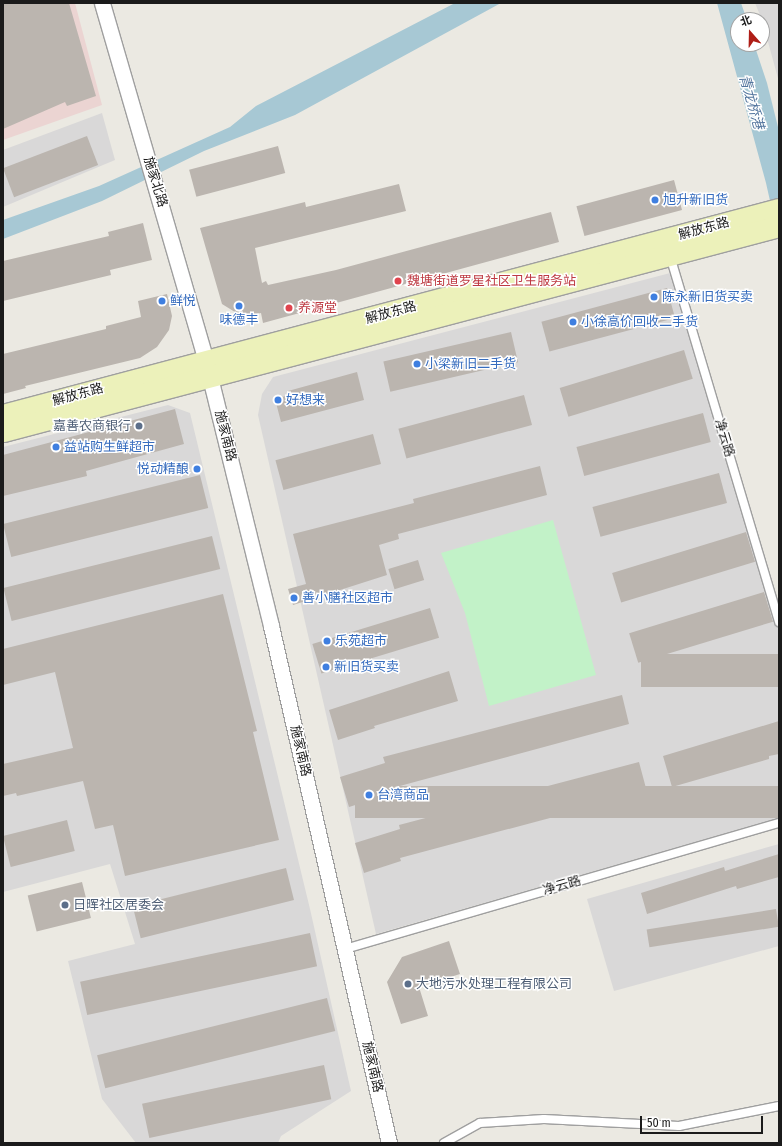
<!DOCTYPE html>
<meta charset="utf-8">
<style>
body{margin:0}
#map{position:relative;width:782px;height:1146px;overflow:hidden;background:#ebe9e2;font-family:"Fira Sans Condensed","Noto Sans SC",sans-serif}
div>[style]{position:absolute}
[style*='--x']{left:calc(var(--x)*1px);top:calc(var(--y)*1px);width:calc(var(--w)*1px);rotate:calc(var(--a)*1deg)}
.residential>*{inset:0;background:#d9d8d8}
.commercial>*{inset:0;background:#ebd4d2}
.park>*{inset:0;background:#c2f2c8}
.water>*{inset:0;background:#a7c8d4}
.building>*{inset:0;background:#bbb5af;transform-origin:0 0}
.roads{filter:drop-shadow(1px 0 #9f9f9f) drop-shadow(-1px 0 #9f9f9f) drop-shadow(0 1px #9f9f9f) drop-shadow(0 -1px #9f9f9f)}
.service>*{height:8px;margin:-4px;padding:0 4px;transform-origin:4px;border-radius:4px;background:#fff}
.minor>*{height:15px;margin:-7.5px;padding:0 7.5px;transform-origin:7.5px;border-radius:7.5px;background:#fff}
.secondary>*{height:21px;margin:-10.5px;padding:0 10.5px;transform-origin:10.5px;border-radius:10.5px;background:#ecf1ba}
.dots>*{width:11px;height:11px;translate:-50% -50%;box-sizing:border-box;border:2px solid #fff;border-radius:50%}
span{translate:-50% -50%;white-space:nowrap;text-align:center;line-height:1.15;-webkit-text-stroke:3px #fff;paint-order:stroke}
.street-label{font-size:13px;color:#1b1b1b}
.shop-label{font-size:13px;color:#366cbe}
.left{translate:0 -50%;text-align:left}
.right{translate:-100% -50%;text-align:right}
.health-label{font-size:13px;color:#be3a42}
.service-label{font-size:13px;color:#4e5e75}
.water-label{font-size:14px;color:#54769e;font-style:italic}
.frame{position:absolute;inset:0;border:4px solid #1b1b1b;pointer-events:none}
.north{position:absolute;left:730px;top:12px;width:40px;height:40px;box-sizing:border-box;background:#fff;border:1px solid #a4a4a4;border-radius:50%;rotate:340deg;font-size:11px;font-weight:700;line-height:16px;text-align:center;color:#1b1b1b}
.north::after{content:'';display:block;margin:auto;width:14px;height:18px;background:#af1e17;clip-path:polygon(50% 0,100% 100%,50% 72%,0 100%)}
.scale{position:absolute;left:640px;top:1116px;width:123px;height:18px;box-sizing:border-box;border:2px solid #1b1b1b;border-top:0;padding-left:5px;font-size:12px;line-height:14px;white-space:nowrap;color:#1b1b1b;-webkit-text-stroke:3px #fff;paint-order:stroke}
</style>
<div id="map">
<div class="residential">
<i style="clip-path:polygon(755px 3px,779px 3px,779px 82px,762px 20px)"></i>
<i style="clip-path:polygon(102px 113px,115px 160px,3px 207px,3px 150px)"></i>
<i style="clip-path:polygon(674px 272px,779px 628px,779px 818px,376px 934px,258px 415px,262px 394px,273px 377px)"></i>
<i style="clip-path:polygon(168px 405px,190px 413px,310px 909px,351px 1091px,281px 1136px,278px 1143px,136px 1143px,102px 1099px,68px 961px,135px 944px,110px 864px,3px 892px,3px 447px)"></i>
<i style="clip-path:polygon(779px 844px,779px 946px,614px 991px,587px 899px)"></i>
</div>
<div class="commercial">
<i style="clip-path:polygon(3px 3px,75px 3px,102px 105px,3px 140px)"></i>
</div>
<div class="park">
<i style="clip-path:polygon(553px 520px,596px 675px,489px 706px,465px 613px,441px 553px)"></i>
</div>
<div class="water">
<i style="clip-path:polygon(455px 3px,501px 3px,295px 115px,204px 151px,102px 201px,3px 239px,3px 220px,99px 186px,230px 127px,256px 106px)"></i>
<i style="clip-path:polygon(717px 3px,741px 3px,747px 20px,738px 20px,738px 44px,754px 44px,767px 83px,779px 131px,779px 241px,766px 183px)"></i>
</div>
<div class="building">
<i style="clip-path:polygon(3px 3px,69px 3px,96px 96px,67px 106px,65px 102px,3px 129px)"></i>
<i style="left:87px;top:136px;width:31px;height:90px;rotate:69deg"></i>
<i style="left:278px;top:146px;width:28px;height:92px;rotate:75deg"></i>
<i style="left:674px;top:180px;width:31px;height:101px;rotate:75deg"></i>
<i style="clip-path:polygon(399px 184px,406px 211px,255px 248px,262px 283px,266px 281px,268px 285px,336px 270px,551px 212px,559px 242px,263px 323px,261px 313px,243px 317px,222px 304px,200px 228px,305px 202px,306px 207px)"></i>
<i style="clip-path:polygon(143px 223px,152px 260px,110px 270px,111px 275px,3px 301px,3px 261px,109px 236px,108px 232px)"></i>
<i style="left:667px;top:288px;width:31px;height:130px;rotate:75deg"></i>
<i style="clip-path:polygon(167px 294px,172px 316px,169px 330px,157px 347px,140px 358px,25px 386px,26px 388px,3px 394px,3px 354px,106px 329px,106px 326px,141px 317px,138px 301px)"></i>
<i style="left:511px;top:332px;width:31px;height:131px;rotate:77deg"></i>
<i style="left:684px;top:350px;width:30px;height:130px;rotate:73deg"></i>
<i style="clip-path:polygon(357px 372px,364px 400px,281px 422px,275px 399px,289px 395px,288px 391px)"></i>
<i style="left:524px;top:395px;width:31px;height:130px;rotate:75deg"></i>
<i style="clip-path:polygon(175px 409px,184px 444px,86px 471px,87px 476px,3px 496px,3px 455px)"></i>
<i style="left:703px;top:413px;width:30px;height:131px;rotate:75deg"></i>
<i style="left:373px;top:434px;width:31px;height:101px;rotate:75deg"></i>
<i style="clip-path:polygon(540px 466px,547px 495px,398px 534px,399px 539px,379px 545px,387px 575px,293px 605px,288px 589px,306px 584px,293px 534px,414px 503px,413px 499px)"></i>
<i style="left:719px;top:473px;width:31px;height:131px;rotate:75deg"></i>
<i style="left:200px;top:475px;width:34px;height:203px;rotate:76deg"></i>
<i style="left:746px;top:532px;width:31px;height:140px;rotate:73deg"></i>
<i style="left:212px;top:536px;width:34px;height:215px;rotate:76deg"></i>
<i style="left:418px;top:560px;width:21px;height:31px;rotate:73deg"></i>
<i style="left:764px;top:592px;width:31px;height:141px;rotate:73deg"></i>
<i style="clip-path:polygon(223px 594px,257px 731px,253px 732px,279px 840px,125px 876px,113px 825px,95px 829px,83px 781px,17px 796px,16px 793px,3px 796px,3px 764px,73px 748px,55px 672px,3px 685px,3px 649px)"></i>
<i style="left:430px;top:608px;width:31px;height:123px;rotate:73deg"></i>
<i style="left:779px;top:654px;width:33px;height:138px;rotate:90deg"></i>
<i style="clip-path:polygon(449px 671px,458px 701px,374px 726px,375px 728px,338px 740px,329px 710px)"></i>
<i style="clip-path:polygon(622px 695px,629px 724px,385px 790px,387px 795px,349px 807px,340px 777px,385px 763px,383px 757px)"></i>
<i style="clip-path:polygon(779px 721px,779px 754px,769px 756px,769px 759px,672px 787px,663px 756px)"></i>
<i style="clip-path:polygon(639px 762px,647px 792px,400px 858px,401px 861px,364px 873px,355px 843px,400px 829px,399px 825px)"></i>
<i style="left:779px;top:786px;width:32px;height:424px;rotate:90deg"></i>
<i style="left:67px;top:820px;width:32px;height:66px;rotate:76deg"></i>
<i style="clip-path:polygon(779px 854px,779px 877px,737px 889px,736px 886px,647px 914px,641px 893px,724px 867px,725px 871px)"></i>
<i style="left:286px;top:868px;width:33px;height:158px;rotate:76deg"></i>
<i style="left:82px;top:882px;width:37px;height:56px;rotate:76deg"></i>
<i style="left:776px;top:909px;width:18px;height:131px;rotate:81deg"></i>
<i style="left:310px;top:933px;width:34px;height:235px;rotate:78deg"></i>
<i style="clip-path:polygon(449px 941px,460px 974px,419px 987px,428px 1016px,401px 1024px,387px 982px,402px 957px)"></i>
<i style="left:327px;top:998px;width:34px;height:237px;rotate:76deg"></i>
<i style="left:324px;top:1065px;width:35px;height:186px;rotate:78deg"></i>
</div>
<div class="roads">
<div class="service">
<i style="--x:670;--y:256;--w:382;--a:73.4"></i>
<i style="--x:345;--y:949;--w:452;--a:-16.2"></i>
<i style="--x:444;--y:1143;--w:41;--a:-29.1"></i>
<i style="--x:480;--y:1123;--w:64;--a:-3.6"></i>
<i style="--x:544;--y:1119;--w:135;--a:3"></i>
<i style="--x:679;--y:1126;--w:102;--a:-11.3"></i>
</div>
<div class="minor">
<i style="--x:102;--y:3;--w:373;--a:73.8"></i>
<i style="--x:206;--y:361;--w:273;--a:76.2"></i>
<i style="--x:271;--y:626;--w:530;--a:77.14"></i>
</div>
<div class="secondary">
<i style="--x:3;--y:415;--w:803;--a:-14.87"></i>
<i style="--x:3;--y:431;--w:803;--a:-14.8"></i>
</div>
</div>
<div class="dots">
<i style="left:655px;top:200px;background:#3f7fe0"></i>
<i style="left:398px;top:281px;background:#e0444e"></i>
<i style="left:654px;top:297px;background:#3f7fe0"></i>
<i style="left:162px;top:301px;background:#3f7fe0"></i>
<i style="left:239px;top:306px;background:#3f7fe0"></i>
<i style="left:289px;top:308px;background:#e0444e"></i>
<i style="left:573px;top:322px;background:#3f7fe0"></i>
<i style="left:417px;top:364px;background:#3f7fe0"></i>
<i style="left:278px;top:400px;background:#3f7fe0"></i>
<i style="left:139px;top:426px;background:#5c6f8a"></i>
<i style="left:56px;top:447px;background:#3f7fe0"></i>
<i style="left:197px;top:469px;background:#3f7fe0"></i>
<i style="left:294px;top:598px;background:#3f7fe0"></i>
<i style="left:327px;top:641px;background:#3f7fe0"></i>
<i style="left:326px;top:667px;background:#3f7fe0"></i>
<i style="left:369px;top:795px;background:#3f7fe0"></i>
<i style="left:65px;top:905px;background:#5c6f8a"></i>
<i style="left:408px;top:984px;background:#5c6f8a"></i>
</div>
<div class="street-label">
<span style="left:155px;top:182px;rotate:73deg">施家北路</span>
<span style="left:704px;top:229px;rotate:-15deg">解放东路</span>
<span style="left:391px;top:313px;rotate:-15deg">解放东路</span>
<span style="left:78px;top:395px;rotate:-15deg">解放东路</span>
<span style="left:225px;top:436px;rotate:76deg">施家南路</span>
<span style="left:724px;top:438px;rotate:73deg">净云路</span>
<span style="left:300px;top:751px;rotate:77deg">施家南路</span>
<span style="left:562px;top:886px;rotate:-16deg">净云路</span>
<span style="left:372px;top:1067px;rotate:77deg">施家南路</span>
</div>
<div class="shop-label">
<span class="left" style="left:663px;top:200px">旭升新旧货</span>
<span class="left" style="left:662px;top:297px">陈永新旧货买卖</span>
<span class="left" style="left:170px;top:301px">鲜悦</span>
<span style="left:239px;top:320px">味德丰</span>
<span class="left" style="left:581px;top:322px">小徐高价回收二手货</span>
<span class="left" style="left:425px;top:364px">小梁新旧二手货</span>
<span class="left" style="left:286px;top:400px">好想来</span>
<span class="left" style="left:64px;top:447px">益站购生鲜超市</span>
<span class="right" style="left:189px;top:469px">悦动精酿</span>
<span class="left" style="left:302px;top:598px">善小膳社区超市</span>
<span class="left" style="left:335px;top:641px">乐苑超市</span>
<span class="left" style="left:334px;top:667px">新旧货买卖</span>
<span class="left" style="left:377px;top:795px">台湾商品</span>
</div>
<div class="health-label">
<span class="left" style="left:407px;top:281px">魏塘街道罗星社区卫生服务站</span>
<span class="left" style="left:298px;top:308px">养源堂</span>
</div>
<div class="service-label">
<span class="right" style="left:131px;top:426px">嘉善农商银行</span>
<span class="left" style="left:73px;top:905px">日晖社区居委会</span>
<span class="left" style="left:416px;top:984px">大地污水处理工程有限公司</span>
</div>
<div class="water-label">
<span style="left:751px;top:102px;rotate:74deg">青龙桥港</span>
</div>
<div class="frame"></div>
<div class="north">北</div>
<div class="scale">50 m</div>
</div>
